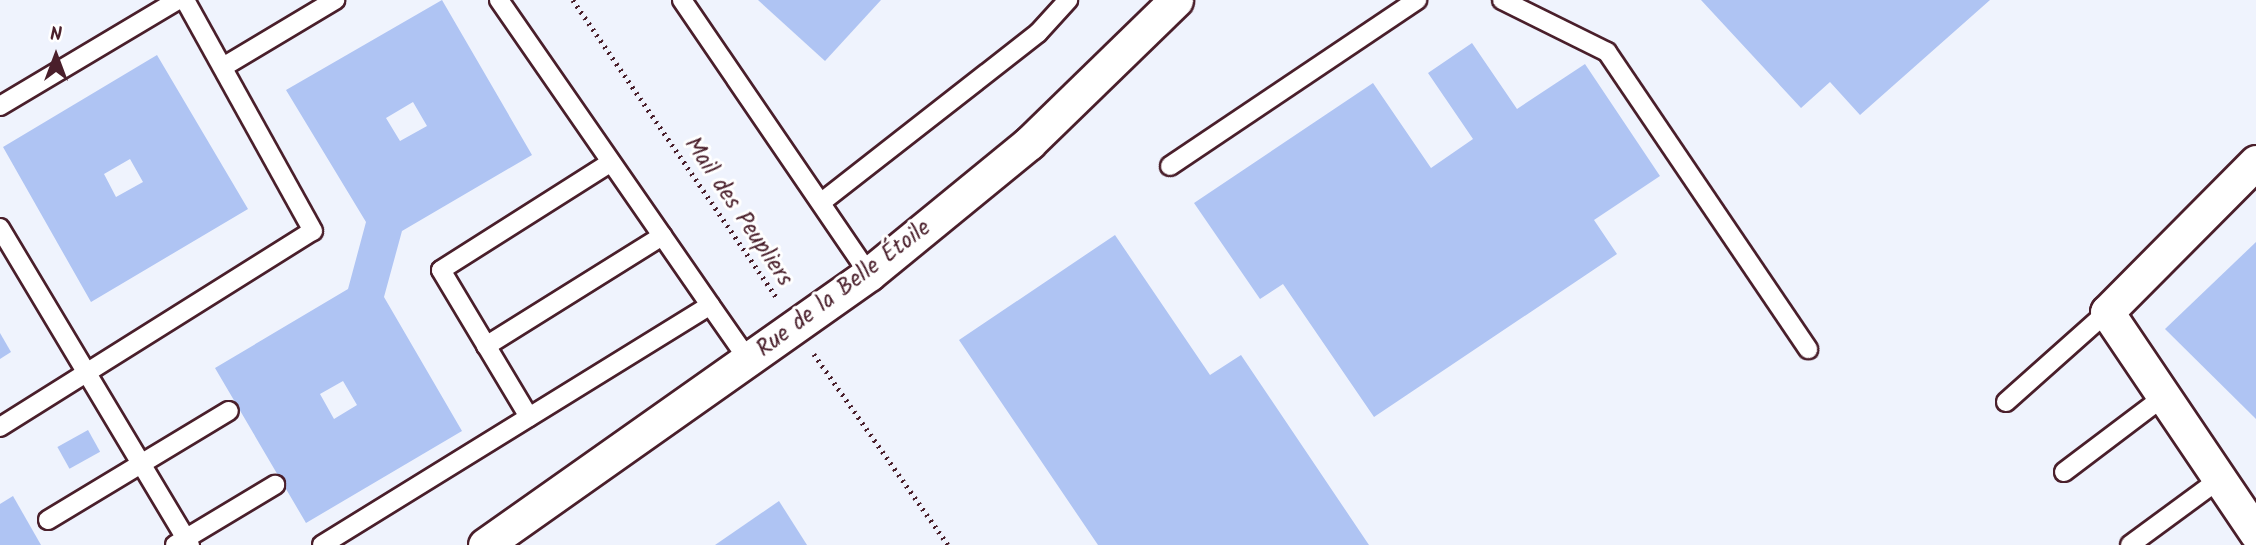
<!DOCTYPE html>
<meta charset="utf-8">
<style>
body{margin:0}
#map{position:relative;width:2256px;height:545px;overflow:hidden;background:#eff3fd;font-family:Kalam,sans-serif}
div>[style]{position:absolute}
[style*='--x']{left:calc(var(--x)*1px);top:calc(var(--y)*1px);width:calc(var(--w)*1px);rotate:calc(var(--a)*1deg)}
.building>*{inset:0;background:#afc4f3;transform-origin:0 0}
.path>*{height:4.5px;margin-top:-2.25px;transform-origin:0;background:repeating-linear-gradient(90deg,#4a1f2b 0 2px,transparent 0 7px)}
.roads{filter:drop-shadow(2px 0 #4a1f2b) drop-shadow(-2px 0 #4a1f2b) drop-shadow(0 2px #4a1f2b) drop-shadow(0 -2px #4a1f2b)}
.lane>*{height:18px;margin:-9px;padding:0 9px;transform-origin:9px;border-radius:9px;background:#fff}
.street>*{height:33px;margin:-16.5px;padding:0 16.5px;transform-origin:16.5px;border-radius:16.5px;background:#fff}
span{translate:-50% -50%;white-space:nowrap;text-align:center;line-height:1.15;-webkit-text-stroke:6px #fff;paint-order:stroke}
.street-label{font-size:23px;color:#4a1f2b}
.north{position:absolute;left:21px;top:21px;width:70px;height:70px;-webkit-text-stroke:5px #fff;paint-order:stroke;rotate:0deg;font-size:19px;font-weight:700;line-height:28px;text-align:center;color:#4a1f2b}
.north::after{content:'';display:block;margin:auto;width:24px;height:32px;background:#4a1f2b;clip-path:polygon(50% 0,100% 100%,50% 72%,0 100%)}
</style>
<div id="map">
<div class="building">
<i style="clip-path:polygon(evenodd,442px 0,532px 155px,402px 231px,384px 297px,462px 431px,306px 523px,215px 368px,348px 289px,366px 222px,286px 90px,442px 0,413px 102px,427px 126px,400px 141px,386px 118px,413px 102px,442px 0,343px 381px,357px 405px,334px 419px,320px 394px,343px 381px)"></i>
<i style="clip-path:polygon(758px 0,881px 0,825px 61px)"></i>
<i style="clip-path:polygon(1701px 0,1990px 0,1860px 115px,1830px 82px,1801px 108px)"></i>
<i style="clip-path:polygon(1472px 43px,1517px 109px,1585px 64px,1660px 176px,1594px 220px,1617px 254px,1374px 417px,1283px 284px,1260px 299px,1194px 203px,1373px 83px,1431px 168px,1473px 139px,1428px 73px)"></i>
<i style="clip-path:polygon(evenodd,157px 55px,248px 209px,91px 302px,3px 147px,157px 55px,130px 159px,143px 182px,116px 197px,104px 174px,130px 159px)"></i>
<i style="clip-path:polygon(1115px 235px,1210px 375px,1241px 355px,1369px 545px,1098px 545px,959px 340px)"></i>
<i style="clip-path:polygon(2256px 242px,2256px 419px,2165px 329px)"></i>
<i style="clip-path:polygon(0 333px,11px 352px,0 359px)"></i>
<i style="left:88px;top:430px;width:25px;height:35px;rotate:61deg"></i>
<i style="clip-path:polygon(13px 496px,41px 545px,0 545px,0 504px)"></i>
<i style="clip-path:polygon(779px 501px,807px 545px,715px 545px)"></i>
</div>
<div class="path">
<i style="--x:573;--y:0;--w:360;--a:55.6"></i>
<i style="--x:814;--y:354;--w:233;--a:54.9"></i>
</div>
<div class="roads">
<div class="lane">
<i style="--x:499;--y:0;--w:371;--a:55.3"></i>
<i style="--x:682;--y:0;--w:332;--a:55.7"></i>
<i style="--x:1502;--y:0;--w:117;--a:26.3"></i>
<i style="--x:1607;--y:52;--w:359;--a:55.9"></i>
<i style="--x:223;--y:67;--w:131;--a:-30.9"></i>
<i style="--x:0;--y:106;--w:207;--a:-30.8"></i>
<i style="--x:1170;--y:166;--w:298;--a:-33.9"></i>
<i style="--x:823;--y:201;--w:273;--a:-38"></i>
<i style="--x:1038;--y:33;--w:45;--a:-47.7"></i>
<i style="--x:0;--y:228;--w:370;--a:59.1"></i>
<i style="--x:486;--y:346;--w:208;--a:-32"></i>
<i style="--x:2006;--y:402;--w:135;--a:-41.7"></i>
<i style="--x:529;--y:417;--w:171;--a:-120.9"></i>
<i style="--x:441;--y:270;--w:201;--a:-32.4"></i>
<i style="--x:0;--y:427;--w:369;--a:-32.1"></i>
<i style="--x:313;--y:231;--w:264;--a:-119"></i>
<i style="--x:2064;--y:472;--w:123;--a:-37.1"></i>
<i style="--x:48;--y:520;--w:211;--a:-31.1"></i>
<i style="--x:175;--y:545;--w:117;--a:-31"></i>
<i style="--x:322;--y:545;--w:456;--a:-31.7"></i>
<i style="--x:710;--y:305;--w:68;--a:55.1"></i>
<i style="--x:2130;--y:545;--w:112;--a:-36.3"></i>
</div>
<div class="street">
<i style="--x:2256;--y:162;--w:211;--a:134.8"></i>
<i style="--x:2107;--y:312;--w:267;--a:56"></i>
<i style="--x:485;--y:545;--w:470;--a:-35.2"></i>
<i style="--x:869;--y:274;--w:207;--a:-39.3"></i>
<i style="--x:1029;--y:143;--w:205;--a:-44.2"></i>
</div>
</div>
<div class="street-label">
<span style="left:738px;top:212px;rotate:56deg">Mail des Peupliers</span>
<span style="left:844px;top:289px;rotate:-37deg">Rue de la Belle Étoile</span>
</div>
<div class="north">N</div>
</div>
